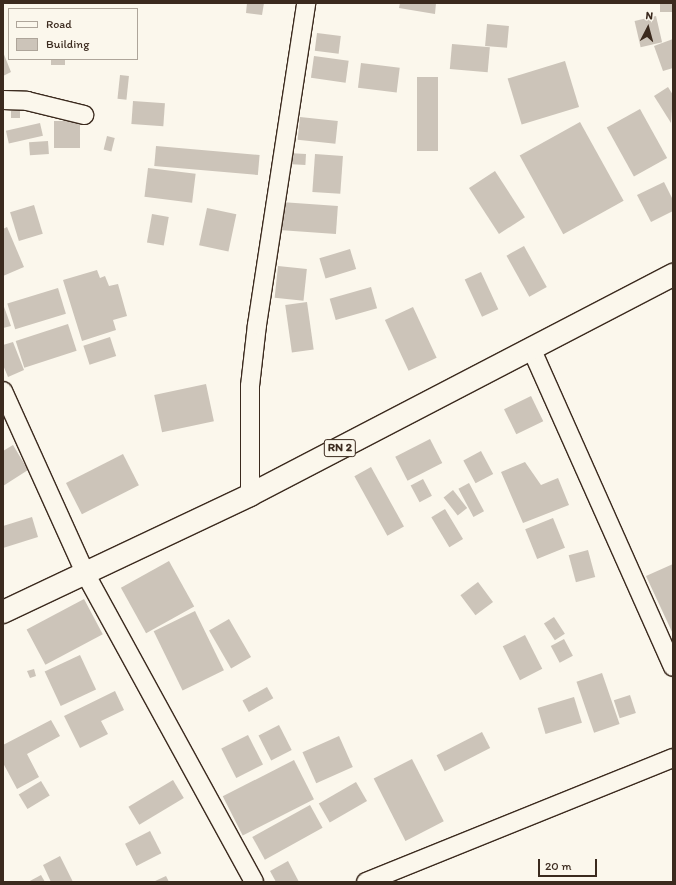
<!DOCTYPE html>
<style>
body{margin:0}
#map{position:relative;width:676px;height:885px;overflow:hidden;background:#fbf7ec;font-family:Itim,sans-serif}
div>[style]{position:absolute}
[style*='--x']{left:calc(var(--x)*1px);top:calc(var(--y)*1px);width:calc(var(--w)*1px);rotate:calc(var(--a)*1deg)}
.building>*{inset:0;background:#ccc4b9;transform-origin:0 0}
.roads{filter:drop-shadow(1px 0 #3b2a1e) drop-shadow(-1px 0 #3b2a1e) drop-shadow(0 1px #3b2a1e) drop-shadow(0 -1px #3b2a1e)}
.street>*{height:18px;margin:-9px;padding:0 9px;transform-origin:9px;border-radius:9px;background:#fbf7ec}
.highway>*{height:22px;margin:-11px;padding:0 11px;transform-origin:11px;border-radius:11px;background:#fbf7ec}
span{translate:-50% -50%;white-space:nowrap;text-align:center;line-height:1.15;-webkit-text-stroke:3px #fbf7ec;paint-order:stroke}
.shield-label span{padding:1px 3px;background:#fbf7ec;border:1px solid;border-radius:3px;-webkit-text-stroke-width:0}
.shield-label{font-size:12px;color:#3b2a1e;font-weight:700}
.frame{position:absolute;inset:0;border:4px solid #3b2a1e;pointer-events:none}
.legend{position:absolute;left:8px;top:8px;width:130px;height:52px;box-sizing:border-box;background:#fbf7ec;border:1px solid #aea59a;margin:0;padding:5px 7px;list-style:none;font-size:12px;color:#3b2a1e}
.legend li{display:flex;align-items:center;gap:8px;height:20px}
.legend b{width:20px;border:1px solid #aea59a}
.north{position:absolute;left:628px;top:8px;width:40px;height:40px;-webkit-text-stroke:3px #fbf7ec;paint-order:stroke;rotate:6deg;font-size:11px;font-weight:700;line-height:16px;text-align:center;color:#3b2a1e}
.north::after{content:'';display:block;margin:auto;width:14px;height:18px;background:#3b2a1e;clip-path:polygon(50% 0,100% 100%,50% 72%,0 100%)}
.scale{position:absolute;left:538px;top:859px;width:59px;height:18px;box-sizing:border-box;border:2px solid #3b2a1e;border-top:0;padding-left:5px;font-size:12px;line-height:14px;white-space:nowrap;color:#3b2a1e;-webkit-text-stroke:3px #fbf7ec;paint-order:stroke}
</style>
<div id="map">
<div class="building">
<i style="clip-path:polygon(247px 3px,264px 3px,262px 15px,246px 13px)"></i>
<i style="clip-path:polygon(400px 3px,436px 3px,435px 14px,399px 8px)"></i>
<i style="left:660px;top:3px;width:13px;height:9px"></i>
<i style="left:656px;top:16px;width:27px;height:22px;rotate:77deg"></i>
<i style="left:487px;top:24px;width:22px;height:22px;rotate:5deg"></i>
<i style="left:317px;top:33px;width:24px;height:18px;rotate:7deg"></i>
<i style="clip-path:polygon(673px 39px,673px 68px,663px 71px,654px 46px)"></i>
<i style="left:452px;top:44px;width:38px;height:25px;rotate:5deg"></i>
<i style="clip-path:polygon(3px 52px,11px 72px,3px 76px)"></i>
<i style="left:314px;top:56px;width:35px;height:22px;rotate:8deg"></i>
<i style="left:51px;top:59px;width:14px;height:6px"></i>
<i style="left:565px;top:61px;width:48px;height:60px;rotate:73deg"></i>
<i style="left:361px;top:63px;width:39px;height:25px;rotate:7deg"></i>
<i style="left:120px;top:75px;width:9px;height:24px;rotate:6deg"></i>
<i style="left:417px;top:77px;width:21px;height:74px"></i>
<i style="clip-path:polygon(668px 87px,673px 95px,671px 123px,654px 96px)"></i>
<i style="left:133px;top:101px;width:32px;height:23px;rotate:4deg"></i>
<i style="left:640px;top:109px;width:56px;height:38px;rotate:61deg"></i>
<i style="left:11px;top:111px;width:9px;height:7px"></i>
<i style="left:300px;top:117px;width:38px;height:23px;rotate:6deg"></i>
<i style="left:54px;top:121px;width:26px;height:27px"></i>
<i style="left:580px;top:122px;width:90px;height:69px;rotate:61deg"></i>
<i style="left:40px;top:123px;width:13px;height:35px;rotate:77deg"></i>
<i style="left:107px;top:136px;width:8px;height:14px;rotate:14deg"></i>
<i style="left:48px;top:141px;width:13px;height:19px;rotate:86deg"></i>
<i style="left:156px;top:146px;width:104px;height:20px;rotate:5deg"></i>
<i style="left:288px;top:153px;width:18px;height:11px;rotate:3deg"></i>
<i style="left:315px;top:154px;width:28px;height:38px;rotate:4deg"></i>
<i style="left:148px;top:168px;width:48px;height:29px;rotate:7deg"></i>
<i style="left:495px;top:171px;width:55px;height:31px;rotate:57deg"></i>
<i style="clip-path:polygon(664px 182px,673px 200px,673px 211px,651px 222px,637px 195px)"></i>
<i style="left:281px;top:202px;width:57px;height:28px;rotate:4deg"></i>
<i style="left:34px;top:205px;width:30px;height:25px;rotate:73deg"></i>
<i style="left:207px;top:208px;width:30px;height:38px;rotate:12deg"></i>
<i style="left:152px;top:214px;width:17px;height:29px;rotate:10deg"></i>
<i style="clip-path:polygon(7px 227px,24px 267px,3px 276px,3px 229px)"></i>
<i style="left:524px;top:246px;width:47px;height:20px;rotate:61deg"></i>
<i style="left:350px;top:249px;width:21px;height:32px;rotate:73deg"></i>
<i style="left:278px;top:266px;width:29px;height:32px;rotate:6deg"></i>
<i style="clip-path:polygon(97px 270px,100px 278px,105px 276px,109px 286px,118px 284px,127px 316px,113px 320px,116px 330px,82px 341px,63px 280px)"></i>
<i style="left:481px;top:272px;width:41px;height:18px;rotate:65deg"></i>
<i style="left:371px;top:287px;width:22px;height:43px;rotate:74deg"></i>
<i style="left:58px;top:288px;width:27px;height:53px;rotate:73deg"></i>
<i style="left:307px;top:302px;width:48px;height:22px;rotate:82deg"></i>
<i style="clip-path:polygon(3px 304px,11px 326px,3px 328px)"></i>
<i style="left:413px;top:307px;width:56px;height:31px;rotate:65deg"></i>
<i style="left:68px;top:324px;width:28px;height:55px;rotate:72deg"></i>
<i style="left:110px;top:337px;width:20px;height:28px;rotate:72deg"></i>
<i style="clip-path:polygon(13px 342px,24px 370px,8px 377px,3px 365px,3px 345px)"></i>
<i style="left:206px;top:384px;width:38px;height:53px;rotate:78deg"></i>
<i style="left:531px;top:396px;width:28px;height:30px;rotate:64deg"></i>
<i style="left:430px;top:439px;width:27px;height:39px;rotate:63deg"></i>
<i style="clip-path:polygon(13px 445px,28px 470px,3px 486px,3px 451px)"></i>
<i style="left:481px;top:451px;width:26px;height:20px;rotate:62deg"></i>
<i style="left:123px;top:454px;width:35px;height:64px;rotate:63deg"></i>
<i style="clip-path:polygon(525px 462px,541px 485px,558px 478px,569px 505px,523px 523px,501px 472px)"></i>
<i style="left:371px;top:467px;width:68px;height:19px;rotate:61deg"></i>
<i style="left:423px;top:479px;width:19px;height:14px;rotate:62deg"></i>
<i style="left:469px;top:483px;width:32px;height:12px;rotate:62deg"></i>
<i style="left:453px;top:490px;width:23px;height:12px;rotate:52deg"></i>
<i style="left:445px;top:509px;width:35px;height:16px;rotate:59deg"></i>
<i style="clip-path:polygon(32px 517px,38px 537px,3px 548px,3px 526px)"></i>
<i style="left:553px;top:518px;width:32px;height:30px;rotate:68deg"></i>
<i style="left:588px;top:550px;width:28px;height:20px;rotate:75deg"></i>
<i style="left:169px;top:561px;width:52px;height:55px;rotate:61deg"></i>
<i style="clip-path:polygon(673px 564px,673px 634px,646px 576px)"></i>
<i style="left:478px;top:582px;width:25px;height:22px;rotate:53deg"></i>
<i style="left:84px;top:599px;width:40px;height:65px;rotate:62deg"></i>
<i style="left:195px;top:611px;width:66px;height:46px;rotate:64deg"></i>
<i style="left:554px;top:617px;width:20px;height:12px;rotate:57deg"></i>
<i style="left:229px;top:619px;width:44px;height:23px;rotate:60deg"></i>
<i style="left:525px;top:635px;width:38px;height:25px;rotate:63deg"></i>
<i style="left:564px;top:639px;width:19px;height:15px;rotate:62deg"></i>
<i style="left:80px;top:655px;width:38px;height:39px;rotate:65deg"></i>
<i style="clip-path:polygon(34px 669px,36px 676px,30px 678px,27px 671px)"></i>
<i style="left:602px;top:673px;width:54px;height:27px;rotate:71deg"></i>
<i style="left:267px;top:687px;width:13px;height:28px;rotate:61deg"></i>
<i style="clip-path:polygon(115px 691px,124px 710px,101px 721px,108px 734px,80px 748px,64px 716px)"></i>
<i style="left:630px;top:695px;width:19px;height:17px;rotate:72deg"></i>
<i style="left:574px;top:697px;width:27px;height:38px;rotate:73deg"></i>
<i style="clip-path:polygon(51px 720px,60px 736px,27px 754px,39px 777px,17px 789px,3px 763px,3px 745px)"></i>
<i style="left:279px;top:725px;width:28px;height:23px;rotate:63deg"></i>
<i style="left:482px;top:732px;width:18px;height:51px;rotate:63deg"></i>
<i style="left:248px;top:735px;width:33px;height:30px;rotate:63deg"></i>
<i style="left:339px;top:736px;width:34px;height:40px;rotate:66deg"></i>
<i style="left:412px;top:759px;width:70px;height:43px;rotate:63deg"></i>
<i style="left:294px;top:760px;width:44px;height:80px;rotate:63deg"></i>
<i style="left:173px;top:780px;width:21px;height:52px;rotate:59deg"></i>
<i style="left:41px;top:781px;width:17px;height:26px;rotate:59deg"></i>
<i style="left:356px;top:782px;width:22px;height:43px;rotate:60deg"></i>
<i style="left:310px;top:805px;width:26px;height:66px;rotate:61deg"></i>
<i style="left:150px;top:831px;width:25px;height:28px;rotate:63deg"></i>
<i style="clip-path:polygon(60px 856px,73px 882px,51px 882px,43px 865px)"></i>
<i style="clip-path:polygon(288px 861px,299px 882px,276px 882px,270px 871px)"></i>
<i style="clip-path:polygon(41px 875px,45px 882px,28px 882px)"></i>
<i style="clip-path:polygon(166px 876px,169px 882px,153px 882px)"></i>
</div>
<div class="roads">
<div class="street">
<i style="--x:3;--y:100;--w:24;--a:2"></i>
<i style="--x:27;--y:101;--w:59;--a:13.8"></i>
<i style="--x:531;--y:348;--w:349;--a:66"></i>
<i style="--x:3;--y:391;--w:200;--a:65.7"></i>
<i style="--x:85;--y:573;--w:352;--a:61.3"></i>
<i style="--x:250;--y:495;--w:109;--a:-90"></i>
<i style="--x:250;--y:386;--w:61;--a:-83.5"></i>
<i style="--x:257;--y:325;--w:326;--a:-81.3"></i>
<i style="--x:366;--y:882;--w:331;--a:-22"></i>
</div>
<div class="highway">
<i style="--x:3;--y:612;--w:273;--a:-25.3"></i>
<i style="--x:250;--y:495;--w:477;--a:-27.5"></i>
</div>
</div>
<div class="shield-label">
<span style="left:340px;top:448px">RN 2</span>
</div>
<div class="frame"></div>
<ul class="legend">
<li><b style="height:5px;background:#fbf7ec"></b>Road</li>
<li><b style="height:11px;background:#ccc4b9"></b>Building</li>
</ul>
<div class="north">N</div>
<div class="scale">20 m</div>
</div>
